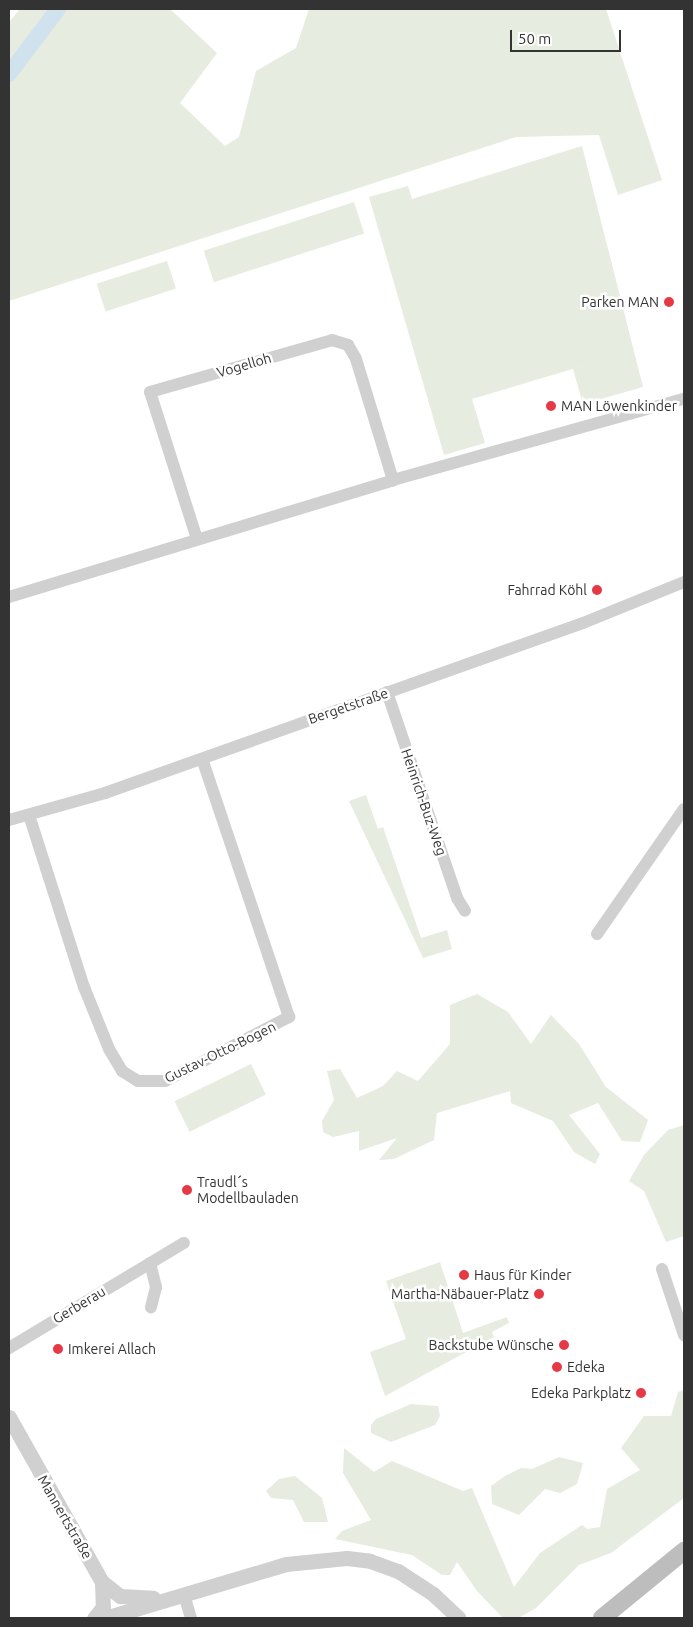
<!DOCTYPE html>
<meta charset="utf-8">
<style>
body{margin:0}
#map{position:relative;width:693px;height:1627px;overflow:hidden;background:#fff;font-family:Ubuntu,sans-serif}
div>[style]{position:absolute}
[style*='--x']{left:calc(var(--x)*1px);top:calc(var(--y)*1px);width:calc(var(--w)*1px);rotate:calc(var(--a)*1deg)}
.green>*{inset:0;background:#e6ecdf;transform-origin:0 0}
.canal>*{height:16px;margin:-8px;padding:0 8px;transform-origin:8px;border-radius:8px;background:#cfe2ee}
.minor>*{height:12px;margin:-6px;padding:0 6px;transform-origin:6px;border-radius:6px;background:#d0d0d0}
.tertiary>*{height:15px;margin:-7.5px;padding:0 7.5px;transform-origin:7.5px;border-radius:7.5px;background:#d0d0d0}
.secondary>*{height:18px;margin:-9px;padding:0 9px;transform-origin:9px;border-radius:9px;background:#bdbdbd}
.dots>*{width:14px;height:14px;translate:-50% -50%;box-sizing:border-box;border:2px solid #fff;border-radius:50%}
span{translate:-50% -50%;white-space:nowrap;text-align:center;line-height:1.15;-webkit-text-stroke:5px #fff;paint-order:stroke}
.poi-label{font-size:14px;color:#333}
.right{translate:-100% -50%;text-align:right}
.left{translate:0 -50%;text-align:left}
.street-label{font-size:14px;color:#333}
.frame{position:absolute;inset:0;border:10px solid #333;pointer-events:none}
.scale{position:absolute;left:510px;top:30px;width:111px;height:22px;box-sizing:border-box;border:2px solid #333;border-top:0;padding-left:6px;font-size:15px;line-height:18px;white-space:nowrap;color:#333;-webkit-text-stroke:4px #fff;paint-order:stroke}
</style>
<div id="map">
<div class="green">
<i style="clip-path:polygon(20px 9px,170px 9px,217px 53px,180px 103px,225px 146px,239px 137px,256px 71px,296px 48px,309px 9px,606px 9px,662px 180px,618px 195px,599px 135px,516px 137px,9px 301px,9px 22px)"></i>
<i style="clip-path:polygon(582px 146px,643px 387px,583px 404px,573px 369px,596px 362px,472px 399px,485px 443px,444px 455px,369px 197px,408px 186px,412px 199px)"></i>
<i style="left:354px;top:202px;width:33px;height:158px;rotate:72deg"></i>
<i style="left:167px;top:261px;width:29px;height:74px;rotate:72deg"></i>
<i style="clip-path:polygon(366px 795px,378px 829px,383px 827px,421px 938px,447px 930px,452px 949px,423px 958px,349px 801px)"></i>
<i style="clip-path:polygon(477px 994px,508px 1012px,531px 1044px,551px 1015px,579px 1044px,606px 1087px,648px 1120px,640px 1142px,622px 1141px,598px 1103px,569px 1115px,600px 1154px,595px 1164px,574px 1152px,553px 1121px,511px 1103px,510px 1091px,437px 1113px,434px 1140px,394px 1159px,379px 1160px,397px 1138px,359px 1151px,359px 1131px,333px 1137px,323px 1132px,322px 1121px,334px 1100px,327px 1071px,340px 1069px,357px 1098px,383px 1086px,397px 1071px,418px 1081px,450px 1044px,450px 1005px)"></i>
<i style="left:251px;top:1064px;width:34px;height:85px;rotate:64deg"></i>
<i style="clip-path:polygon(684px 1125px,684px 1236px,666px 1242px,644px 1191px,629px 1181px,644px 1155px,668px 1130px)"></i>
<i style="clip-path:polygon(440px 1262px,463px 1333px,507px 1317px,509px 1323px,492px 1332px,494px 1337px,385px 1396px,370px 1352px,406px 1339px,386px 1281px)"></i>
<i style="clip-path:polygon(684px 1390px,684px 1498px,611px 1553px,579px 1565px,536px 1608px,520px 1617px,502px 1617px,477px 1591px,457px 1562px,450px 1575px,442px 1575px,412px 1555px,335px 1539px,342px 1531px,371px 1520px,343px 1473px,344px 1448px,374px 1472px,392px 1461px,463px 1491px,472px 1488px,514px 1587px,540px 1553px,582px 1525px,587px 1529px,600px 1527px,607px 1489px,640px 1470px,621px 1448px,644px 1416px,671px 1416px,678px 1392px)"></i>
<i style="clip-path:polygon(411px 1404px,438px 1406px,440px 1416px,435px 1425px,391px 1442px,371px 1433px,371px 1425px,376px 1419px)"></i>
<i style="clip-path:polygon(559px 1457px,583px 1463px,577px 1484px,560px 1493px,545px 1489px,519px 1515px,492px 1504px,491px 1486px,505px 1476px,521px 1468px,532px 1469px)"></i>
<i style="clip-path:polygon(295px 1476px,322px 1498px,328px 1522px,304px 1522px,293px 1500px,271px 1498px,266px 1491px,279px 1479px)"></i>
</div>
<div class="canal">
<i style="--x:9;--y:74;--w:81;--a:-53"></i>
</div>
<div class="minor">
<i style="--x:197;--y:539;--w:154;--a:-107.7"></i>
<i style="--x:150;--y:392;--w:189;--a:-15.9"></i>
<i style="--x:332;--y:340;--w:17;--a:17"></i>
<i style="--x:348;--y:345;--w:16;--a:60"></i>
<i style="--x:356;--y:359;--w:127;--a:73"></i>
<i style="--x:9;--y:597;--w:401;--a:-16.9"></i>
<i style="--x:393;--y:480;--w:302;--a:-15.6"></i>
<i style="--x:387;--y:692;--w:218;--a:71.2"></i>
<i style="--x:457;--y:898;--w:15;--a:58"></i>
<i style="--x:29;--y:815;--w:181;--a:72.3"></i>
<i style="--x:84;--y:987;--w:67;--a:68"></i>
<i style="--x:109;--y:1049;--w:26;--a:59"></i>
<i style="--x:122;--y:1071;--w:19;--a:32"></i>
<i style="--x:138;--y:1081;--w:27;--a:0"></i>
<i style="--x:165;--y:1081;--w:140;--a:-27.3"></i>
<i style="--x:289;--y:1017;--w:272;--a:-108.6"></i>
<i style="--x:9;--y:820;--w:100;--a:-15.7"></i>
<i style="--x:105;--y:793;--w:507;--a:-19.58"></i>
<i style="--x:583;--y:623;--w:109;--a:-22.1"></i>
<i style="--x:597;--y:934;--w:152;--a:-55.2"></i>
<i style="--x:150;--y:1263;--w:25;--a:76"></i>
<i style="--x:156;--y:1287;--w:21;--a:104"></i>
<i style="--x:662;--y:1269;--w:70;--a:71.6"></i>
<i style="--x:9;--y:1348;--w:204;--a:-31"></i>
<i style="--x:184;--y:1595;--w:24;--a:73"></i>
</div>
<div class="tertiary">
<i style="--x:9;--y:1417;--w:189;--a:60.6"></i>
<i style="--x:102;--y:1582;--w:25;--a:88"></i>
<i style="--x:103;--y:1607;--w:14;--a:129"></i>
<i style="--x:102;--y:1582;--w:23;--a:38"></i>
<i style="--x:120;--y:1596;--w:33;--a:3"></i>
<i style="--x:105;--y:1618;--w:189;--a:-16.6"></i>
<i style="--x:286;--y:1564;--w:61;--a:-5.6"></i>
<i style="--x:347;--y:1558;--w:23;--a:7"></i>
<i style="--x:370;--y:1561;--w:30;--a:20"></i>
<i style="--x:398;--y:1571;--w:42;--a:33.3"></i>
<i style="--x:433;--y:1594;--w:35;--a:43"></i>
</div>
<div class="secondary">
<i style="--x:602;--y:1618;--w:106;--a:-39.3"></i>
</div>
<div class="dots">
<i style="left:669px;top:302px;background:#e63946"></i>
<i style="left:551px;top:406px;background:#e63946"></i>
<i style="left:597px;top:590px;background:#e63946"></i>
<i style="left:187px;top:1190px;background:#e63946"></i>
<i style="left:464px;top:1275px;background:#e63946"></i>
<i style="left:539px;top:1294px;background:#e63946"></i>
<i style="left:564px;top:1345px;background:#e63946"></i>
<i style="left:58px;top:1349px;background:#e63946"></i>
<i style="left:557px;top:1367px;background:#e63946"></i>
<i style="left:641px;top:1393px;background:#e63946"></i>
</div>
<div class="poi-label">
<span class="right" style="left:659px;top:302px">Parken MAN</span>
<span class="left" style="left:561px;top:406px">MAN Löwenkinder</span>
<span class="right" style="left:587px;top:590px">Fahrrad Köhl</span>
<span class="left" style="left:197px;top:1190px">Traudl´s<br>Modellbauladen</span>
<span class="left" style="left:474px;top:1275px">Haus für Kinder</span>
<span class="right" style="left:529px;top:1294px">Martha-Näbauer-Platz</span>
<span class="right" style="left:554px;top:1345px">Backstube Wünsche</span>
<span class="left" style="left:68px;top:1349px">Imkerei Allach</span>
<span class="left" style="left:567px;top:1367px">Edeka</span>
<span class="right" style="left:631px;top:1393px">Edeka Parkplatz</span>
</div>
<div class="street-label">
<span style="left:244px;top:365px;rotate:-16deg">Vogelloh</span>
<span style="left:348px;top:706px;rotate:-19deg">Bergetstraße</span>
<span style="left:424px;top:802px;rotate:71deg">Heinrich-Buz-Weg</span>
<span style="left:220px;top:1052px;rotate:-26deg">Gustav-Otto-Bogen</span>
<span style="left:79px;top:1305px;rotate:-31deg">Gerberau</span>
<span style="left:65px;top:1517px;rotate:60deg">Mannertstraße</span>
</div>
<div class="frame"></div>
<div class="scale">50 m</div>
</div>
